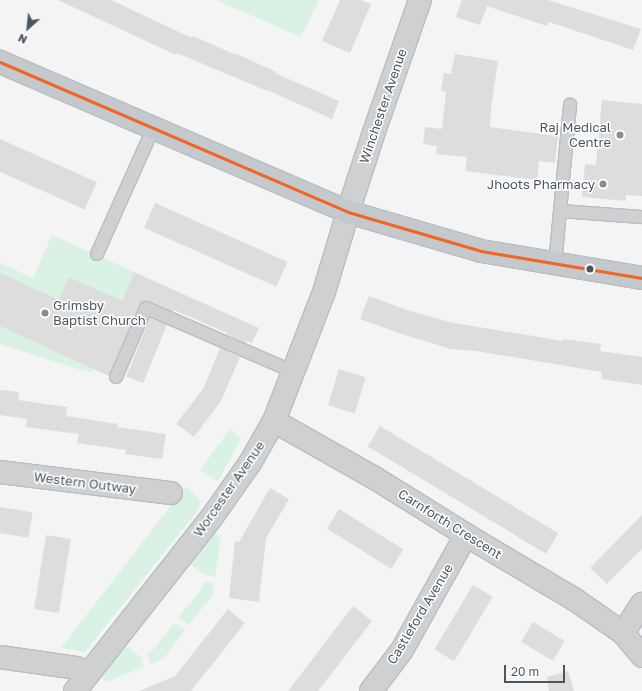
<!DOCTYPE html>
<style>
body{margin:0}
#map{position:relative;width:642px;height:691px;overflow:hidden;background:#f4f4f4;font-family:"Golos Text",sans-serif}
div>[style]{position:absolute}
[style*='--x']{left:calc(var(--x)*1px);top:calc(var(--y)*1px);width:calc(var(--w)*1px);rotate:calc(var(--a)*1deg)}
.green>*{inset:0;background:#d9f2e3}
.building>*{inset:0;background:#ddddde;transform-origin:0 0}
.roads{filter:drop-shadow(1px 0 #b9bec3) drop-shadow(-1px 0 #b9bec3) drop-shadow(0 1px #b9bec3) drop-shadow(0 -1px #b9bec3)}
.service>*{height:12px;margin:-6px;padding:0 6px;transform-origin:6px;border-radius:6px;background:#ced0d2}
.minor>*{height:22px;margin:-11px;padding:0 11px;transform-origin:11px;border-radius:11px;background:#ced0d2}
.tertiary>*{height:22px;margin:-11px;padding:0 11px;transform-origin:11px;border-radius:11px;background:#ced0d2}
.trunk>*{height:22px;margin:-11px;padding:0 11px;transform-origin:11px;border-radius:11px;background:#c4c9cd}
.bus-1>*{height:3px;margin:-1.5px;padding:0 1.5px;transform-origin:1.5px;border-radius:1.5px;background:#f26522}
.dots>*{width:11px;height:11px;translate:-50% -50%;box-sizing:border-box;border:2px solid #fff;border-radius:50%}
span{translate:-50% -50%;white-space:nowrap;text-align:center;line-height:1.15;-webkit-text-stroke:3px #fff;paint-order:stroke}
.street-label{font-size:13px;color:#4a5661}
.poi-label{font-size:13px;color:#4a5661}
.right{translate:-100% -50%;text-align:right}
.left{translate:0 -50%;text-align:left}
.north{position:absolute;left:8px;top:8px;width:40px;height:40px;-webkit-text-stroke:3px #fff;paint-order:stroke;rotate:207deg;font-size:11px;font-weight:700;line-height:16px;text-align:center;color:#4a5661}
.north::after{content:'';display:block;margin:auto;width:14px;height:18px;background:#4a5661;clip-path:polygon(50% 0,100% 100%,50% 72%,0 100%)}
.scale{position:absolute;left:504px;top:665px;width:61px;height:18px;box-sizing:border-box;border:2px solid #4a5661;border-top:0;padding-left:5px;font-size:12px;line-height:14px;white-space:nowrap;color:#4a5661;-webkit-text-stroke:3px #fff;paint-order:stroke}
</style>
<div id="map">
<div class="green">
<i style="clip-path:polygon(216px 0,319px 0,301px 37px)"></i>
<i style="clip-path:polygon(52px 235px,134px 272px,93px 372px,81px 370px,0 344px,0 263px,33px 278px)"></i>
<i style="clip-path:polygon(230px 429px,241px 438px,218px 481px,200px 470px)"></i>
<i style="clip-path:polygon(186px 486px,201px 501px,198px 510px,85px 652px,61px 648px)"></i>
<i style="clip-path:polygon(213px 532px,221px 538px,215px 577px,205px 575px,190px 564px)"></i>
<i style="clip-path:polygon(204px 582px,214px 583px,212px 596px,189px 625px,178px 617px,200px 592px)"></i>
<i style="clip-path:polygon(174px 623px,185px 630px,164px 658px,151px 665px,147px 654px,155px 648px)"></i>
<i style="clip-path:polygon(124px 645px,142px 658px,143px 667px,106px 682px,100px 676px)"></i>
</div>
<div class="building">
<i style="clip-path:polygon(58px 0,111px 0,192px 38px,193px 36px,236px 55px,237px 54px,276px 72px,275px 73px,339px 101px,332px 119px,267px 90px,267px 91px,177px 53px,176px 55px)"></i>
<i style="clip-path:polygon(340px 0,360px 0,371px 4px,350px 53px,322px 41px)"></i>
<i style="clip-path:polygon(462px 0,548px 0,641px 29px,633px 50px,549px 22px,547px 26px,487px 6px,480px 25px,456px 17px)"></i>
<i style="clip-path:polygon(455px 54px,498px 61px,491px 108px,490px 127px,558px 136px,555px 163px,539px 161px,537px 180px,465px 171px,467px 157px,436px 154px,437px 146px,423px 144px,425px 127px,442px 129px,446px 92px,441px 91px,444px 73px,451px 74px)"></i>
<i style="clip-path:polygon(602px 100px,642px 104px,642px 196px,626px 195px,626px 201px,582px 197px,585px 164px,596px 165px)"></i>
<i style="left:0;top:139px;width:106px;height:30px;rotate:24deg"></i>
<i style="left:155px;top:203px;width:145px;height:27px;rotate:24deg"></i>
<i style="clip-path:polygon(134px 272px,259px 328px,252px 343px,247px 341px,246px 343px,226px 334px,227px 333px,174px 310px,173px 312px,145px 301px,139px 305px,109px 376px,0 326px,0 273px,59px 300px,69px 277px,122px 301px)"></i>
<i style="clip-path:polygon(369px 296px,407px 310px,449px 322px,563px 341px,563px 339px,601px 344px,600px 351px,642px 357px,642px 385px,601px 379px,602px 372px,476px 351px,450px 349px,399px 333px,360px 319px)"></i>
<i style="left:150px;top:318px;width:18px;height:63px;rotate:22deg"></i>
<i style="clip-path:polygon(220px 348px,240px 357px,221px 401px,194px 437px,176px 424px,203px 389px)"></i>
<i style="left:339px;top:369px;width:28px;height:38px;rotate:17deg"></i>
<i style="clip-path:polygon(0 390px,19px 392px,18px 400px,67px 407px,66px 416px,118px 424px,117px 427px,166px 434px,162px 459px,125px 454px,126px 450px,77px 443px,79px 434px,26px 427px,27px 419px,0 415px)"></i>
<i style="left:380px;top:426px;width:208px;height:24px;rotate:31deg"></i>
<i style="clip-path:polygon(270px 488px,289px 499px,266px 538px,259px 602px,229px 598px,235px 541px,239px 542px)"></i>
<i style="left:0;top:507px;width:33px;height:26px;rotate:9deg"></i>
<i style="left:339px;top:509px;width:76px;height:23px;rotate:32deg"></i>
<i style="clip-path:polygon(642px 515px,642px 549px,607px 584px,590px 568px)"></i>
<i style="left:46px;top:535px;width:25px;height:75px;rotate:9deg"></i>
<i style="left:473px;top:585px;width:23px;height:75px;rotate:31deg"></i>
<i style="clip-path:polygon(353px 606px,372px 621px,318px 691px,288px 691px)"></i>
<i style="clip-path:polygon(228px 609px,245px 623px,191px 691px,139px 691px,175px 676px)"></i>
<i style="left:533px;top:622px;width:37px;height:23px;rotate:31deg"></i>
<i style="clip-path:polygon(568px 671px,574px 691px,549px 691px,547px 677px)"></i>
</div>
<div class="roads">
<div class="service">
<i style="--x:560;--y:211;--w:82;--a:4.2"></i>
<i style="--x:97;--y:254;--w:137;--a:-65.9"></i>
<i style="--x:555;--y:264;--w:160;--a:-84.6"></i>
<i style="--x:116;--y:377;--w:75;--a:-66.5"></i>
<i style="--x:146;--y:308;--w:161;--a:23.4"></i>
</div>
<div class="minor">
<i style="--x:274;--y:421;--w:114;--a:29.5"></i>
<i style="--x:373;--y:477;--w:110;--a:31.9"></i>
<i style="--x:466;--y:535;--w:126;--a:30.7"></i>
<i style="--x:574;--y:599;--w:60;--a:34.8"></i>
<i style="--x:623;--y:633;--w:30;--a:50"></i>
<i style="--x:0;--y:472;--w:172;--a:7"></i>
<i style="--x:623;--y:633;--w:35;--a:-57"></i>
<i style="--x:0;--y:657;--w:77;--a:8.2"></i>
<i style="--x:76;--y:668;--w:14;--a:21"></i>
<i style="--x:75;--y:691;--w:221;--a:-51.8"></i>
<i style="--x:212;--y:517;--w:66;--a:-54.9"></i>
<i style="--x:250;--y:463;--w:48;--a:-60.3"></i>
<i style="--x:274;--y:421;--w:138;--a:-68.8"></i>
<i style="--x:324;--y:292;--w:84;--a:-73.3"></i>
<i style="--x:371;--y:691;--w:51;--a:-52.9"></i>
<i style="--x:402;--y:650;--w:132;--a:-60.9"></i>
</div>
<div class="tertiary">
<i style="--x:348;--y:212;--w:84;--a:-72"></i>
<i style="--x:374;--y:132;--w:140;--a:-70.8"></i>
</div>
<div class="trunk">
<i style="--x:0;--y:62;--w:379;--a:23.3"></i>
<i style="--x:348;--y:212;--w:139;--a:16.3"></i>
<i style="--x:481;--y:251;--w:163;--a:9.5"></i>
</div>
</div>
<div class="bus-1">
<i style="--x:0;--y:62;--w:379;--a:23.3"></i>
<i style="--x:348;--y:212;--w:139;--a:16.3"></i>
<i style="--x:481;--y:251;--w:163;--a:9.5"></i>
</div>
<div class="dots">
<i style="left:620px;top:135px;background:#868d94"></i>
<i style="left:603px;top:184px;background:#868d94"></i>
<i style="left:590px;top:269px;background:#4a5661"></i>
<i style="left:45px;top:313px;background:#868d94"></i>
</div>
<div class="street-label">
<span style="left:383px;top:106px;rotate:-71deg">Winchester Avenue</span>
<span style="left:85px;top:483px;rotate:7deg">Western Outway</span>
<span style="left:229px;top:489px;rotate:-55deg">Worcester Avenue</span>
<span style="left:450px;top:524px;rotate:32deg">Carnforth Crescent</span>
<span style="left:420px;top:614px;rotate:-59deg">Castleford Avenue</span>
</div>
<div class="poi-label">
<span class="right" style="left:611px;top:135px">Raj Medical<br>Centre</span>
<span class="right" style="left:595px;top:184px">Jhoots Pharmacy</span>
<span class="left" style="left:53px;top:313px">Grimsby<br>Baptist Church</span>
</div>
<div class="north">N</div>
<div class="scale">20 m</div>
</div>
